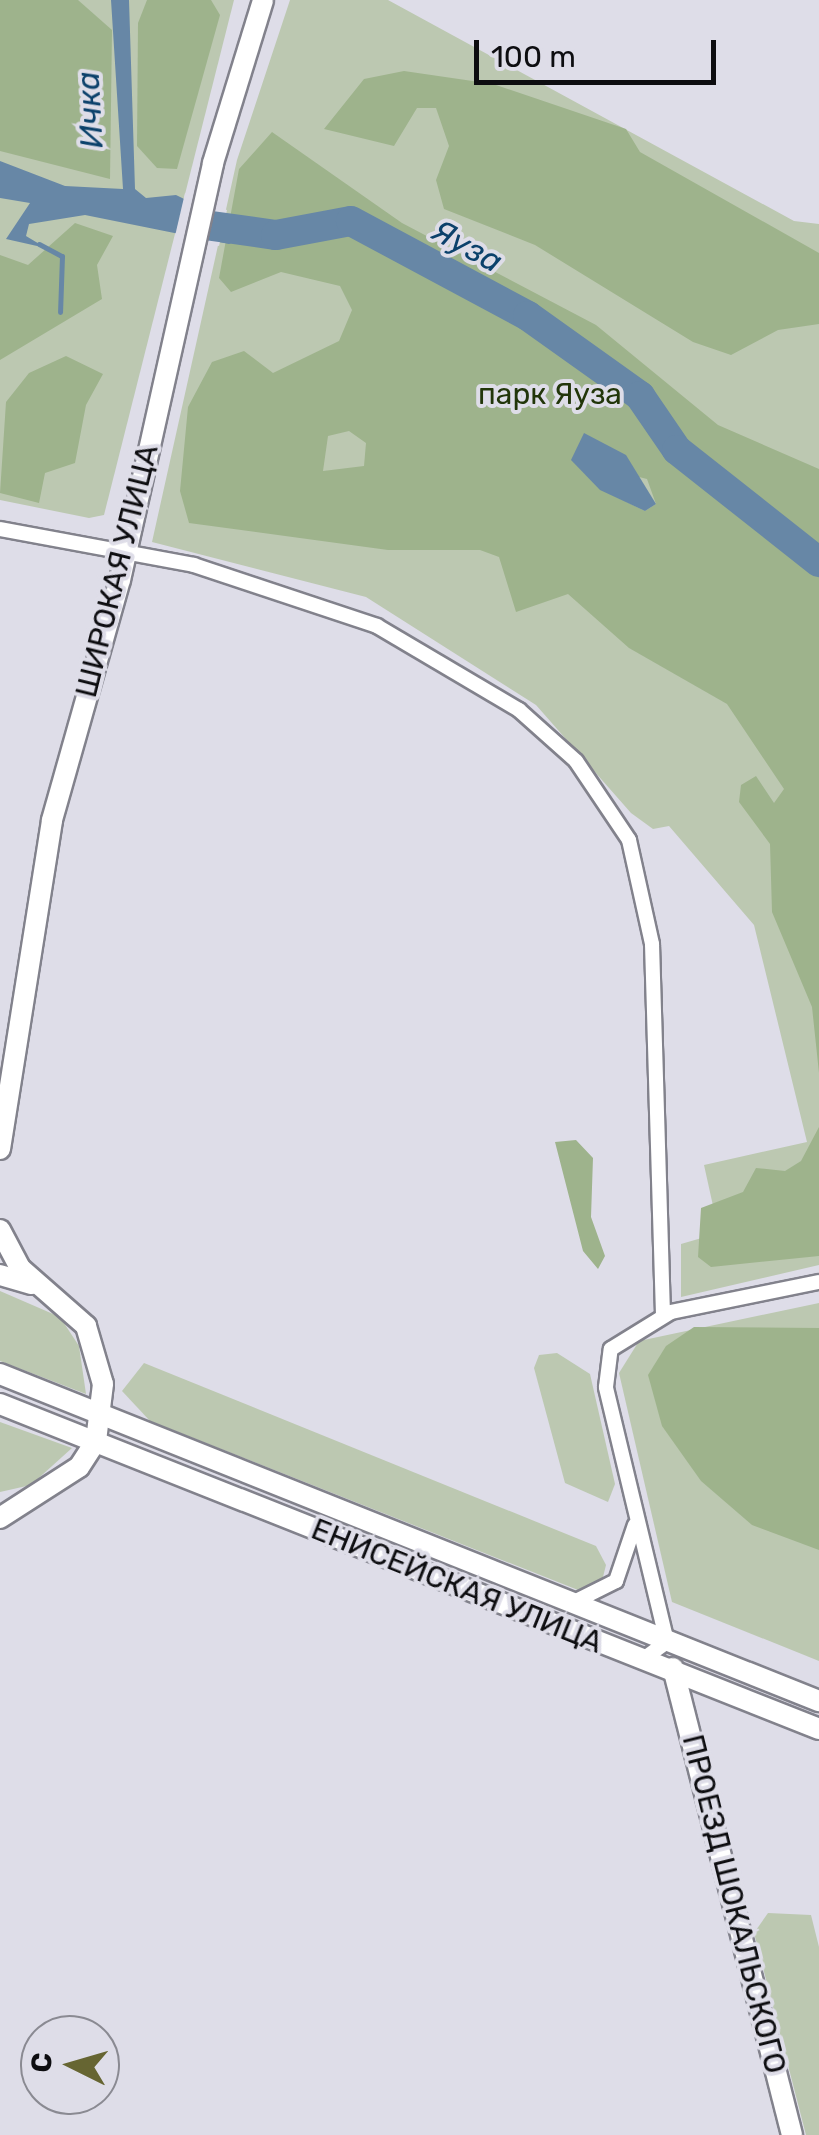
<!DOCTYPE html>
<meta charset="utf-8">
<style>
body{margin:0}
#map{position:relative;width:819px;height:2135px;overflow:hidden;background:#dedde8;font-family:Rubik,sans-serif}
div>[style]{position:absolute}
[style*='--x']{left:calc(var(--x)*1px);top:calc(var(--y)*1px);width:calc(var(--w)*1px);rotate:calc(var(--a)*1deg)}
.green>*{inset:0;background:#bcc8b1}
.forest>*{inset:0;background:#9eb38c}
.water>*{inset:0;background:#6787a6}
.pier>*{inset:0;background:#dedde8}
.stream>*{height:5px;margin:-2.5px;padding:0 2.5px;transform-origin:2.5px;border-radius:2.5px;background:#6787a6}
.river>*{height:30px;margin:-15px;padding:0 15px;transform-origin:15px;border-radius:15px;background:#6787a6}
.roads{filter:drop-shadow(2px 0 #82828c) drop-shadow(-2px 0 #82828c) drop-shadow(0 2px #82828c) drop-shadow(0 -2px #82828c)}
.street>*{height:14px;margin:-7px;padding:0 7px;transform-origin:7px;border-radius:7px;background:#fff}
.secondary>*{height:20px;margin:-10px;padding:0 10px;transform-origin:10px;border-radius:10px;background:#fff}
span{translate:-50% -50%;white-space:nowrap;text-align:center;line-height:1.15;-webkit-text-stroke:8px #dedde8;paint-order:stroke}
.park-label{font-size:30px;color:#22360a}
.street-label{font-size:30px;color:#0d0d10}
.water-label{font-size:32px;color:#0b416b;font-style:italic}
.north{position:absolute;left:20px;top:2015px;width:100px;height:100px;box-sizing:border-box;background:#dedde8;border:2px solid #8a8a92;border-radius:50%;rotate:275deg;font-size:28px;font-weight:700;line-height:40px;text-align:center;color:#0d0d10}
.north::after{content:'';display:block;margin:auto;width:35px;height:45px;background:#666532;clip-path:polygon(50% 0,100% 100%,50% 72%,0 100%)}
.scale{position:absolute;left:474px;top:40px;width:242px;height:45px;box-sizing:border-box;border:5px solid #0d0d10;border-top:0;padding-left:12px;font-size:30px;line-height:35px;white-space:nowrap;color:#0d0d10;-webkit-text-stroke:8px #dedde8;paint-order:stroke}
</style>
<div id="map">
<div class="green">
<i style="clip-path:polygon(0 0,234px 0,104px 515px,89px 518px,0 500px)"></i>
<i style="clip-path:polygon(290px 0,388px 0,794px 221px,819px 224px,819px 1265px,681px 1297px,681px 1244px,719px 1233px,704px 1165px,807px 1142px,754px 925px,669px 826px,653px 829px,631px 813px,536px 705px,366px 597px,152px 542px,237px 160px)"></i>
<i style="clip-path:polygon(0 1291px,60px 1317px,79px 1346px,86px 1394px,0 1361px)"></i>
<i style="clip-path:polygon(819px 1303px,819px 1661px,672px 1602px,619px 1373px,639px 1341px)"></i>
<i style="clip-path:polygon(557px 1353px,590px 1374px,615px 1484px,608px 1502px,565px 1483px,534px 1368px,539px 1355px)"></i>
<i style="clip-path:polygon(144px 1363px,596px 1546px,606px 1565px,601px 1585px,578px 1590px,150px 1421px,122px 1391px)"></i>
<i style="clip-path:polygon(0 1422px,72px 1448px,31px 1485px,0 1492px)"></i>
<i style="clip-path:polygon(768px 1913px,811px 1915px,819px 1947px,819px 2135px,806px 2135px,754px 1933px)"></i>
</div>
<div class="forest">
<i style="clip-path:polygon(0 0,78px 0,112px 30px,110px 179px,0 151px)"></i>
<i style="clip-path:polygon(147px 0,211px 0,220px 15px,177px 169px,157px 168px,137px 146px,138px 23px)"></i>
<i style="clip-path:polygon(404px 71px,493px 84px,626px 129px,640px 152px,819px 253px,819px 324px,778px 330px,731px 355px,693px 342px,535px 245px,444px 209px,436px 180px,449px 146px,436px 108px,417px 108px,394px 146px,324px 129px,364px 79px)"></i>
<i style="clip-path:polygon(evenodd,272px 132px,402px 223px,596px 325px,718px 425px,819px 469px,819px 1073px,812px 1007px,772px 912px,770px 844px,739px 802px,741px 785px,756px 776px,774px 803px,784px 789px,727px 704px,629px 648px,568px 594px,516px 612px,499px 557px,480px 550px,388px 550px,189px 523px,180px 491px,188px 407px,212px 362px,244px 351px,273px 373px,339px 341px,352px 310px,340px 286px,281px 272px,231px 292px,219px 278px,239px 169px,272px 132px,349px 431px,366px 443px,364px 466px,323px 471px,328px 436px,349px 431px,272px 132px,572px 460px,647px 479px,656px 504px,645px 511px,600px 489px,572px 460px)"></i>
<i style="clip-path:polygon(75px 223px,113px 236px,97px 265px,102px 299px,0 360px,0 255px,28px 265px)"></i>
<i style="clip-path:polygon(66px 356px,103px 374px,86px 405px,75px 463px,45px 473px,39px 503px,0 493px,6px 402px,29px 373px)"></i>
<i style="clip-path:polygon(819px 1127px,819px 1256px,711px 1267px,698px 1257px,701px 1208px,743px 1192px,756px 1168px,785px 1171px,801px 1161px)"></i>
<i style="clip-path:polygon(576px 1140px,593px 1158px,591px 1217px,605px 1256px,598px 1269px,583px 1251px,555px 1142px)"></i>
<i style="clip-path:polygon(694px 1327px,819px 1328px,819px 1550px,752px 1525px,701px 1481px,662px 1426px,648px 1375px,666px 1346px)"></i>
</div>
<div class="water">
<i style="clip-path:polygon(111px 0,129px 0,135px 189px,146px 198px,176px 195px,254px 233px,229px 244px,85px 215px,29px 224px,26px 236px,46px 248px,6px 239px,30px 203px,0 198px,0 161px,65px 186px,123px 189px)"></i>
<i style="clip-path:polygon(584px 433px,626px 455px,656px 504px,645px 511px,600px 490px,571px 460px)"></i>
</div>
<div class="pier">
<i style="clip-path:polygon(185px 193px,227px 210px,219px 246px,175px 236px)"></i>
</div>
<div class="stream">
<i style="--x:39;--y:244;--w:26;--a:28"></i>
<i style="--x:62;--y:256;--w:56;--a:92"></i>
</div>
<div class="river">
<i style="--x:212;--y:226;--w:65;--a:8"></i>
<i style="--x:276;--y:235;--w:76;--a:-10.6"></i>
<i style="--x:351;--y:221;--w:201;--a:28.2"></i>
<i style="--x:528;--y:316;--w:138;--a:35.5"></i>
<i style="--x:640;--y:396;--w:65;--a:55.6"></i>
<i style="--x:677;--y:450;--w:181;--a:38.3"></i>
</div>
<div class="roads">
<div class="street">
<i style="--x:0;--y:529;--w:197;--a:10.5"></i>
<i style="--x:194;--y:565;--w:193;--a:18.4"></i>
<i style="--x:377;--y:626;--w:165;--a:30.6"></i>
<i style="--x:519;--y:710;--w:76;--a:41.8"></i>
<i style="--x:576;--y:761;--w:95;--a:56.1"></i>
<i style="--x:629;--y:840;--w:107;--a:77.5"></i>
<i style="--x:652;--y:944;--w:371;--a:88.3"></i>
<i style="--x:574;--y:1602;--w:47;--a:-26.6"></i>
<i style="--x:616;--y:1581;--w:59;--a:-71.3"></i>
<i style="--x:642;--y:1660;--w:31;--a:-36"></i>
<i style="--x:667;--y:1642;--w:262;--a:-103.5"></i>
<i style="--x:606;--y:1387;--w:38;--a:-83"></i>
<i style="--x:611;--y:1349;--w:70;--a:-31.7"></i>
<i style="--x:671;--y:1312;--w:151;--a:-11.5"></i>
</div>
<div class="secondary">
<i style="--x:0;--y:1149;--w:333;--a:-81"></i>
<i style="--x:52;--y:820;--w:249;--a:-74.2"></i>
<i style="--x:120;--y:580;--w:427;--a:-77.4"></i>
<i style="--x:213;--y:163;--w:170;--a:-72.9"></i>
<i style="--x:0;--y:1230;--w:43;--a:62.2"></i>
<i style="--x:20;--y:1268;--w:88;--a:41.3"></i>
<i style="--x:86;--y:1326;--w:60;--a:73.7"></i>
<i style="--x:103;--y:1384;--w:57;--a:97"></i>
<i style="--x:96;--y:1441;--w:31;--a:123"></i>
<i style="--x:79;--y:1467;--w:94;--a:147.2"></i>
<i style="--x:0;--y:1275;--w:33;--a:16"></i>
<i style="--x:0;--y:1374;--w:882;--a:21.77"></i>
<i style="--x:0;--y:1404;--w:881;--a:21.64"></i>
<i style="--x:673;--y:1668;--w:482;--a:75.7"></i>
</div>
</div>
<div class="park-label">
<span style="left:550px;top:394px">парк Яуза</span>
</div>
<div class="street-label">
<span style="left:117px;top:571px;rotate:-76deg">ШИРОКАЯ УЛИЦА</span>
<span style="left:457px;top:1586px;rotate:22deg">ЕНИСЕЙСКАЯ УЛИЦА</span>
<span style="left:734px;top:1904px;rotate:76deg">ПРОЕЗД ШОКАЛЬСКОГО</span>
</div>
<div class="water-label">
<span style="left:90px;top:110px;rotate:-93deg">Ичка</span>
<span style="left:467px;top:246px;rotate:29deg">Яуза</span>
</div>
<div class="north">С</div>
<div class="scale">100 m</div>
</div>
